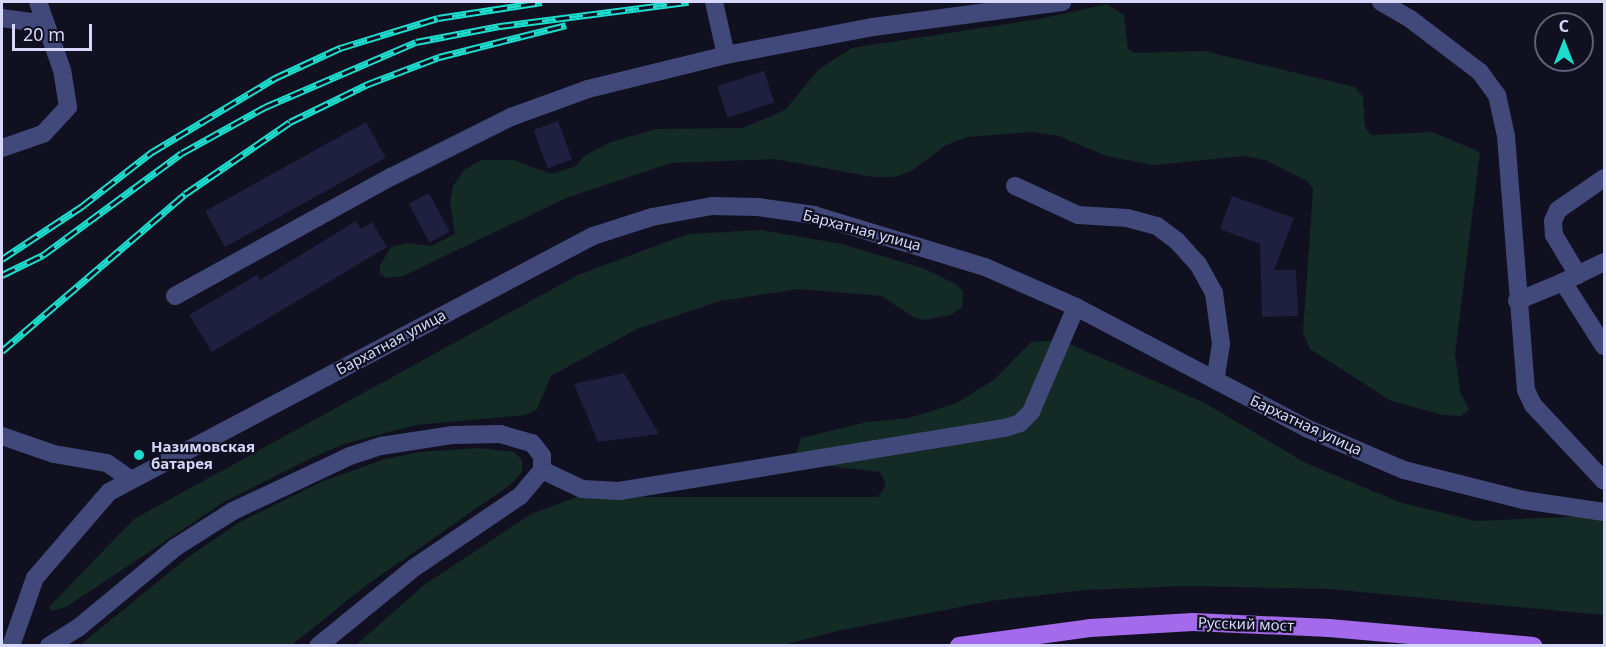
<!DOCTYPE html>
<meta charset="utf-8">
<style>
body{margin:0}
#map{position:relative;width:1606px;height:647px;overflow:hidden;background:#101021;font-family:"Noto Sans",sans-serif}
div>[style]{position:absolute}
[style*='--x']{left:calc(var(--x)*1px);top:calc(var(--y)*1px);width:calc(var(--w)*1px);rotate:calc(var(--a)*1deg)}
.green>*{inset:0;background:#142a25}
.building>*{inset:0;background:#1f1f3f;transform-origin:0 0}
.minor>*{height:18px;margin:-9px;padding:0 9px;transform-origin:9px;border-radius:9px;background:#41497a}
.major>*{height:18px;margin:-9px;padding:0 9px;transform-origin:9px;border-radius:9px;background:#a46aec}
.rail>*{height:7px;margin-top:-3.5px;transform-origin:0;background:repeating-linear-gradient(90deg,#101021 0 14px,#1ddece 0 28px);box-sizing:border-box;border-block:2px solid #1ddece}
.dots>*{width:16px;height:16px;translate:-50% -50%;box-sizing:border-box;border:3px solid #101021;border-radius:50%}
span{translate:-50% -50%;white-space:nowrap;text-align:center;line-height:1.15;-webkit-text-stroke:4.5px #101021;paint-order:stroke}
.street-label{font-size:15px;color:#d5d8fa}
.poi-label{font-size:15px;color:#d5d8fa;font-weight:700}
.left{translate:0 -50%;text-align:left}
.frame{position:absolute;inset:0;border:3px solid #d5d8fa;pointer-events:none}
.north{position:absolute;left:1534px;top:12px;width:60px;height:60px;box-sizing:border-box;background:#101021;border:2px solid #5f6078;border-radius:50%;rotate:0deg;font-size:16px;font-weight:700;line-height:24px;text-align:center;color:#d5d8fa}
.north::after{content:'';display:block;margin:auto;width:21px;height:27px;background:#1ddece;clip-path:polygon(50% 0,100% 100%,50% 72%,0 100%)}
.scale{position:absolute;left:12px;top:24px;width:80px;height:27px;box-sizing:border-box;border:3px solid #d5d8fa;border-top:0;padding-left:8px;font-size:18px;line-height:21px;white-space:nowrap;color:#d5d8fa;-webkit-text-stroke:4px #101021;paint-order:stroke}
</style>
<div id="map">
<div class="green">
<i style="clip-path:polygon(1107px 4px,1124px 15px,1128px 49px,1135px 53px,1204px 51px,1355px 87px,1363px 97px,1365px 127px,1371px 135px,1432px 132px,1480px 152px,1455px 354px,1460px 391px,1469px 410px,1461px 416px,1443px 415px,1391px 401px,1310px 349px,1303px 333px,1313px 189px,1307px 181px,1265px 160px,1244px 156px,1154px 165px,1106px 156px,1059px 136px,1032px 132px,968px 137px,946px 145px,913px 170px,894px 177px,873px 177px,775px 159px,671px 163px,566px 198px,403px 276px,387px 278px,380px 274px,380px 265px,391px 247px,408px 243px,431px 246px,455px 234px,450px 202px,453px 186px,464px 170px,481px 160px,513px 160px,552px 174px,576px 166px,584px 156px,611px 142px,656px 129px,743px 128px,785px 110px,819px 69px,852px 48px,1039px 19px)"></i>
<i style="clip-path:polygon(761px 230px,842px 244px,925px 269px,957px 285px,963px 292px,962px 308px,950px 315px,925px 320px,915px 318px,882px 296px,798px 289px,720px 301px,637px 329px,551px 376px,537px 409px,525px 415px,416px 425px,344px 444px,307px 460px,224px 502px,66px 607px,51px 611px,49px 607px,134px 519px,578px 275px,688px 234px)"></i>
<i style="clip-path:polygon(1060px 340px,1203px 402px,1306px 463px,1399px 502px,1476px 521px,1588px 516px,1604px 519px,1604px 615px,1329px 589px,1187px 586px,1086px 590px,991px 601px,837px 631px,783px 645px,355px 646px,424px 585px,531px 514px,577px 497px,878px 497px,886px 485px,880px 472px,804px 463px,796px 454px,801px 438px,867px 422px,909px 418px,957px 403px,995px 379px,1031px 342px)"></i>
<i style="clip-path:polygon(479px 448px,514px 452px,522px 460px,522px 472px,511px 484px,364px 587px,292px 645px,80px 645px,187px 558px,240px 522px,321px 482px,385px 459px,420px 452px)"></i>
</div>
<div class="building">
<i style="left:764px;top:71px;width:33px;height:49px;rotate:72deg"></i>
<i style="left:558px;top:121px;width:41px;height:26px;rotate:70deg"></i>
<i style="left:366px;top:122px;width:41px;height:184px;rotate:61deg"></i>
<i style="left:429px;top:193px;width:44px;height:23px;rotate:62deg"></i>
<i style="clip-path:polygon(1232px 196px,1294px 218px,1274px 270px,1296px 270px,1298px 316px,1262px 317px,1260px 244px,1220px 229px)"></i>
<i style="clip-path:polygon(356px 221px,361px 229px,372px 222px,387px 247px,212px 352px,189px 315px,257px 275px,260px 280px)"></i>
<i style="clip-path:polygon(624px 373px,659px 434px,598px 442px,574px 384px)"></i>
</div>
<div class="minor">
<i style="--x:714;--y:2;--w:54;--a:77.2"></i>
<i style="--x:726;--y:55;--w:150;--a:-10.8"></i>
<i style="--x:873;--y:27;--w:191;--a:-7.5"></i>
<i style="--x:1381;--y:2;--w:32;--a:30"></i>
<i style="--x:1409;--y:18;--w:89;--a:37.3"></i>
<i style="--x:1480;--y:72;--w:29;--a:54"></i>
<i style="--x:1497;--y:95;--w:42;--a:77.6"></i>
<i style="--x:1506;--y:136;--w:255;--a:85.5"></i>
<i style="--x:1526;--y:390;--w:17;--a:65"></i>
<i style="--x:1533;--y:405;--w:104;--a:46.9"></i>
<i style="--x:2;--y:18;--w:44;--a:7.8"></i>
<i style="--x:2;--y:148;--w:43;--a:-18.9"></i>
<i style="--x:43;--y:134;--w:37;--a:-47"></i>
<i style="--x:68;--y:107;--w:37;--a:-99"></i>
<i style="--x:62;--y:70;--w:72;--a:-109.4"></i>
<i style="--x:1015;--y:186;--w:69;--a:24.7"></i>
<i style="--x:1078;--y:215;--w:49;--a:3.5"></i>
<i style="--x:1127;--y:218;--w:31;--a:15"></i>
<i style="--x:1157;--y:226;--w:25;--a:37"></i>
<i style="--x:1177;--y:241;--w:31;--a:48"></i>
<i style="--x:1198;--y:264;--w:33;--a:61"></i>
<i style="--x:1214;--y:293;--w:51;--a:82.2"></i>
<i style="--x:1221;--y:344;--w:36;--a:99"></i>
<i style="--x:1604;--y:262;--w:46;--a:154"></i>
<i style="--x:1563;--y:282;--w:76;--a:57.4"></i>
<i style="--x:1578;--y:275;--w:47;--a:-121"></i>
<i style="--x:1554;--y:235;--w:14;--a:-94"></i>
<i style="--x:1553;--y:221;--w:12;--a:-66"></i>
<i style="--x:1558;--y:210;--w:56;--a:-34.8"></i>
<i style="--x:175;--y:296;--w:247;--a:-28.9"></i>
<i style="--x:391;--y:177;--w:134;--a:-26.6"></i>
<i style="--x:511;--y:117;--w:82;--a:-20"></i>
<i style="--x:588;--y:89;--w:142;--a:-13.8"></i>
<i style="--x:1517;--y:301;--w:50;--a:-22.4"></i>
<i style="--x:2;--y:436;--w:55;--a:19.1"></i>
<i style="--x:54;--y:454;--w:54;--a:9.6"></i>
<i style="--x:107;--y:463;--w:29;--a:35"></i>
<i style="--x:542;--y:470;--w:44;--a:25.4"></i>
<i style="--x:582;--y:489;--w:37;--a:3"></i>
<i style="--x:619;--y:491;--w:391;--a:-9.3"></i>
<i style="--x:1005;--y:428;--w:16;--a:-18"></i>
<i style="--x:1020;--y:423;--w:16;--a:-45"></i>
<i style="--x:1031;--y:412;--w:114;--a:-66.8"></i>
<i style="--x:11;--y:646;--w:72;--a:-70.6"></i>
<i style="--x:35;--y:578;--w:113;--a:-49.3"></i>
<i style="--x:109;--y:492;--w:548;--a:-27.88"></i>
<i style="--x:593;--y:236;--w:62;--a:-17.9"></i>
<i style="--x:652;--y:217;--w:61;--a:-10.4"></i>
<i style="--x:712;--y:206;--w:46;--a:1.2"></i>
<i style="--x:758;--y:207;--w:57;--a:8.1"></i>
<i style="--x:814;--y:215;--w:179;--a:16.9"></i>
<i style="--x:985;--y:267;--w:99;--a:23.7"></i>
<i style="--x:1076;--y:307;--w:260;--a:27.7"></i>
<i style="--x:1306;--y:428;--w:107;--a:23.2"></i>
<i style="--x:1404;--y:470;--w:123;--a:14.1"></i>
<i style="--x:1523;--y:500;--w:82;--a:8.4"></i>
<i style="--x:49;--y:646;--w:34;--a:-32"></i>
<i style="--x:78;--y:628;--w:127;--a:-39.6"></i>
<i style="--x:176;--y:547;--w:67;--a:-32.3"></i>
<i style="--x:233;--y:511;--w:129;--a:-25.2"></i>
<i style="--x:350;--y:456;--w:33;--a:-18"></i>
<i style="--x:381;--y:446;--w:73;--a:-8.7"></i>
<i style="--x:453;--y:435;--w:47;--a:-1.2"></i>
<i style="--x:500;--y:434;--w:33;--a:16"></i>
<i style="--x:532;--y:443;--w:16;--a:52"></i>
<i style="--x:542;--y:456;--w:14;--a:90"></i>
<i style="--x:542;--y:470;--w:34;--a:130"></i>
<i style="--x:520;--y:496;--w:127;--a:145.9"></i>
<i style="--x:415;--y:567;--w:125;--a:140.8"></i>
</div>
<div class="major">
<i style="--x:959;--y:646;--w:132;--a:-7.8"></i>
<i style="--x:1090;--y:628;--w:103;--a:-3.3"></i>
<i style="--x:1193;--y:622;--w:136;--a:2.5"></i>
<i style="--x:1329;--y:628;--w:205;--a:5"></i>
</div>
<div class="rail">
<i style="--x:2;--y:259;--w:95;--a:-33.4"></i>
<i style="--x:81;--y:207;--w:90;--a:-37.8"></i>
<i style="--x:152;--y:152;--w:144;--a:-31"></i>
<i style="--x:275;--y:78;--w:72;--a:-24.8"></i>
<i style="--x:340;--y:48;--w:102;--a:-17"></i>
<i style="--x:438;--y:18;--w:105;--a:-8.7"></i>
<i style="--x:2;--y:275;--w:46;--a:-26"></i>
<i style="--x:43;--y:255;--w:172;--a:-36.3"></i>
<i style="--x:182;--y:153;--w:95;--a:-29"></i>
<i style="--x:265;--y:107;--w:164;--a:-23.3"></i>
<i style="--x:416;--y:42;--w:86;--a:-10.8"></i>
<i style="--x:500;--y:26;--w:190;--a:-7.3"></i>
<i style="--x:2;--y:351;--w:241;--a:-40.6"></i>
<i style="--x:185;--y:194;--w:127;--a:-34.4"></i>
<i style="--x:290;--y:122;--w:87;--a:-26"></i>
<i style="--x:368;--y:84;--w:76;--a:-20.8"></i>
<i style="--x:439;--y:57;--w:131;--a:-14.1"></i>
</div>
<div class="dots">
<i style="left:139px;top:455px;background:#1ddece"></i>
</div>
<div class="street-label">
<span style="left:862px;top:230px;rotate:15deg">Бархатная улица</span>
<span style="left:391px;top:342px;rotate:-28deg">Бархатная улица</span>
<span style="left:1306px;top:425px;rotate:25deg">Бархатная улица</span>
<span style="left:1246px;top:624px;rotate:2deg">Русский мост</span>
</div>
<div class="poi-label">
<span class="left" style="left:151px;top:455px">Назимовская<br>батарея</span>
</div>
<div class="frame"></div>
<div class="north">С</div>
<div class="scale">20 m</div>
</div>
